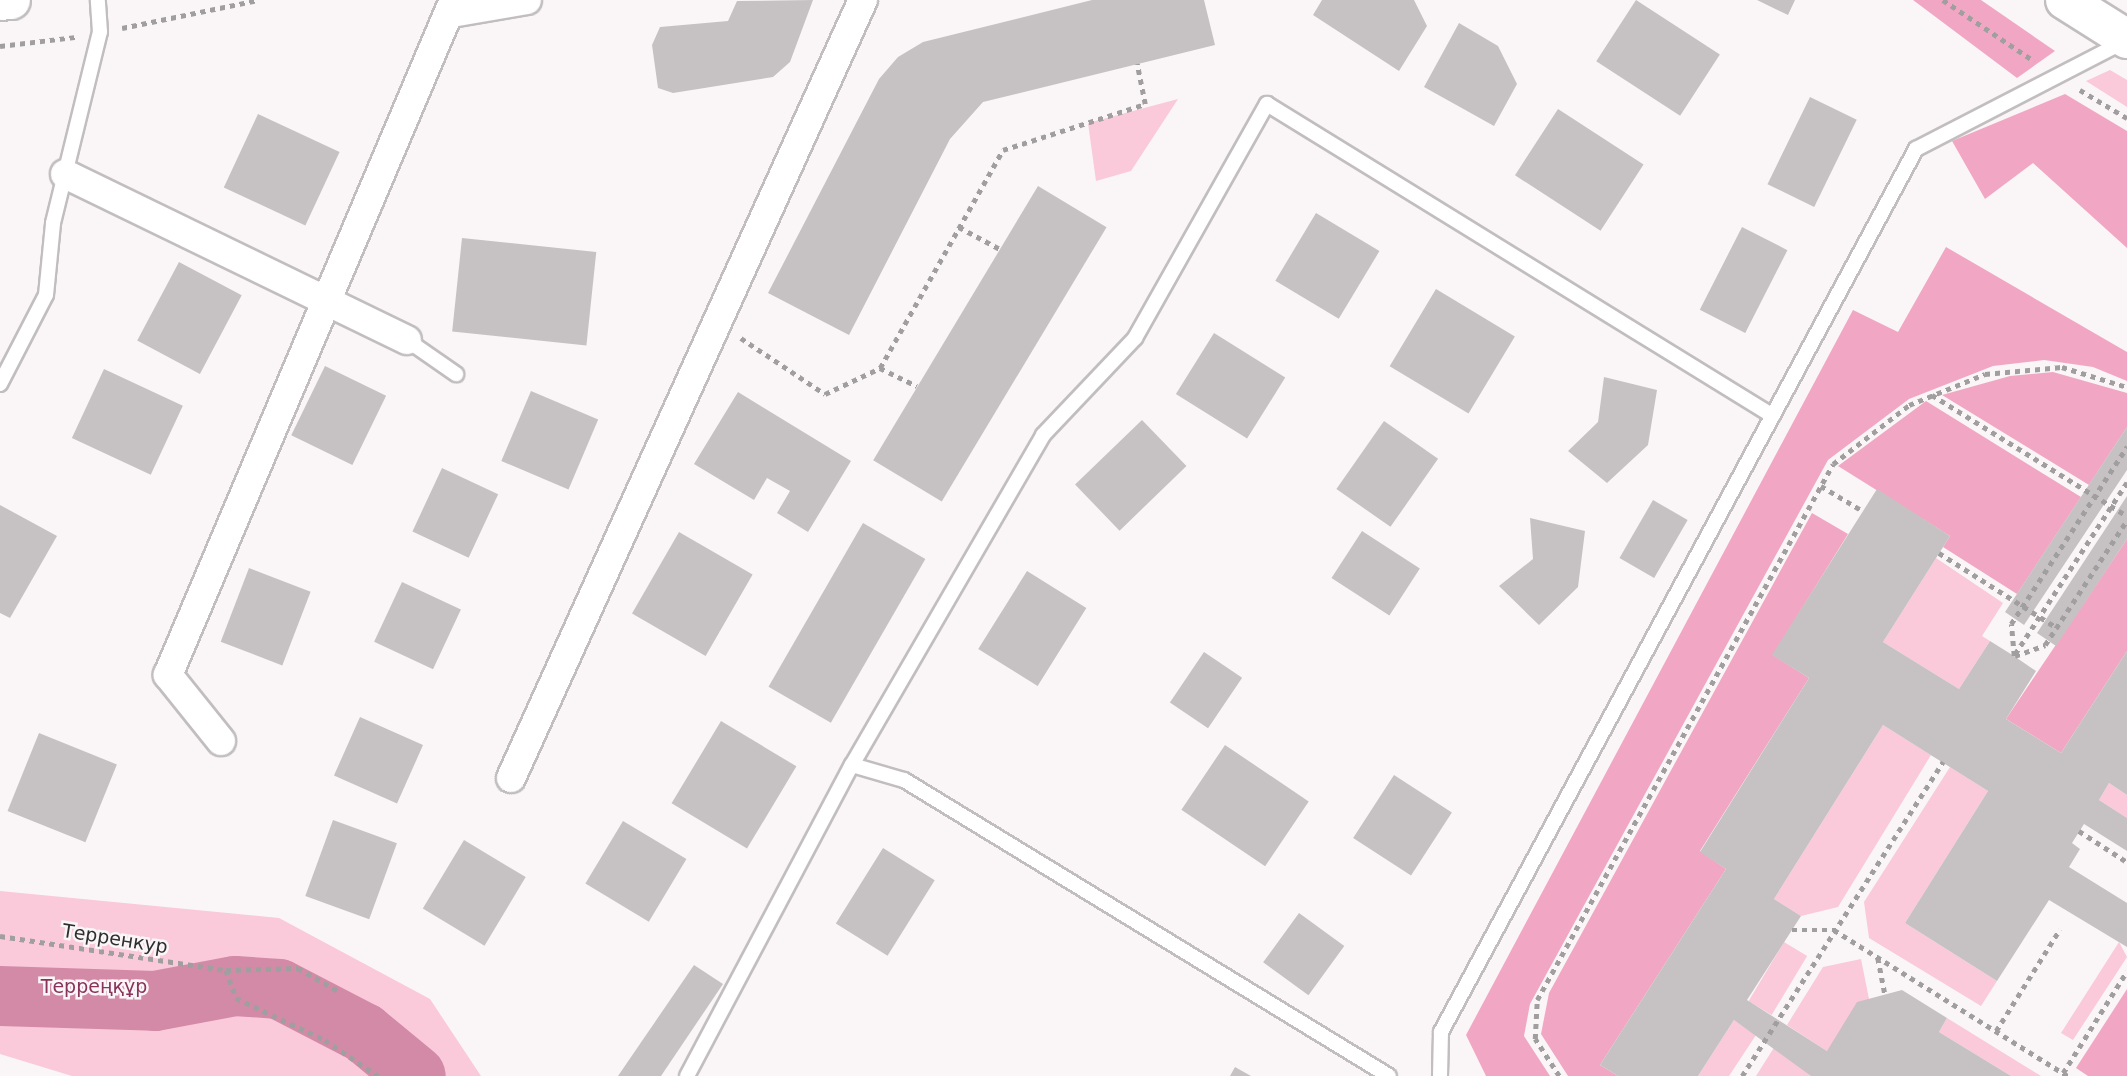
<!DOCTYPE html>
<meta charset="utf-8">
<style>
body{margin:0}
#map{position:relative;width:2127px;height:1076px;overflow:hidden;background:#faf6f7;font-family:"DejaVu Sans",sans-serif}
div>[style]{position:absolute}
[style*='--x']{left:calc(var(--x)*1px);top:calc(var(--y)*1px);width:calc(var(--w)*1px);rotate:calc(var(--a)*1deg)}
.green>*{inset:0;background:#fac9da;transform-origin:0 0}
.forest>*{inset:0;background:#f1a7c3}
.river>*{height:60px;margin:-30px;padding:0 30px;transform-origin:30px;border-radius:30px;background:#d28aa6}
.building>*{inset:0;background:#c6c2c3;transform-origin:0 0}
.path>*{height:4.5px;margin-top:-2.25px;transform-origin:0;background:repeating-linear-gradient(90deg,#a09e9e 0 5px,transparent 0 10px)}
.roads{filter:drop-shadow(2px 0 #c2bebf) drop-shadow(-2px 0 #c2bebf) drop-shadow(0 2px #c2bebf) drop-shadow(0 -2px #c2bebf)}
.lane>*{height:14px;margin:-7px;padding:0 7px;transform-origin:7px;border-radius:7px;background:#fff}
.street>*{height:28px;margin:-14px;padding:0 14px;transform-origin:14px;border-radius:14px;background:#fff}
.secondary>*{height:38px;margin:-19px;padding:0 19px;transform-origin:19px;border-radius:19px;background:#fff}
span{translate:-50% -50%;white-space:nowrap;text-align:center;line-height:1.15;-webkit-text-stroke:5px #faf6f7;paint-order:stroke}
.street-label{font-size:19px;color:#2f2e2e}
.park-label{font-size:19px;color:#89335a}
</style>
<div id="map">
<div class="green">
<i style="clip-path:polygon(2110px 70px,2127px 80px,2127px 107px,2086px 81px)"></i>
<i style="clip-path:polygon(1178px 99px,1131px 171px,1096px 181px,1088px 123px)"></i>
<i style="clip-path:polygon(1936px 558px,2003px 603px,1982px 636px,1990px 641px,1959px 689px,1883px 642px)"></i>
<i style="clip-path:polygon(1883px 725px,1931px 755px,1838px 907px,1801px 916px,1774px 899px)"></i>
<i style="clip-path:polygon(1950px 767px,1988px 791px,1905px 923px,1997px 981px,1981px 1006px,1869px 938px,1864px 902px)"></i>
<i style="clip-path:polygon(2109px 783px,2127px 795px,2127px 818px,2099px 800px)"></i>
<i style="clip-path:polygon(0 891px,279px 918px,430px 999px,481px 1076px,72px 1076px,0 1054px)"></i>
<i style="left:1784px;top:942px;width:27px;height:69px;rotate:31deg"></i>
<i style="clip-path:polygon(2119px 942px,2127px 957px,2073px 1040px,2061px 1033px)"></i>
<i style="clip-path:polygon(1861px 959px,1869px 999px,1827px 1051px,1787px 1025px,1823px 967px)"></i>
<i style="clip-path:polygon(1947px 1018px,2041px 1076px,2011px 1076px,1939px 1032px)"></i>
<i style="clip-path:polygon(1734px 1020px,1756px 1035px,1729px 1076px,1698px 1076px)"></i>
<i style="clip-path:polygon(1775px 1046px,1811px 1076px,1756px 1076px)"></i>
</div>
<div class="forest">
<i style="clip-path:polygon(1913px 0,1981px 0,2055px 51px,2017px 78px)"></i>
<i style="clip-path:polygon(2065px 94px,2127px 131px,2127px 248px,2033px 163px,1985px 199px,1952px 141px)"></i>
<i style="clip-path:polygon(1946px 247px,2127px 352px,2127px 381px,2093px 367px,2044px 360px,1993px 366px,1909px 399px,1828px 460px,1530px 1004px,1524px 1036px,1550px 1076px,1486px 1076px,1466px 1035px,1853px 310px,1898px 332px)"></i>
<i style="clip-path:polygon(2053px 372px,2127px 393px,2127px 427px,2089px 485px,1942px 395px,2010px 376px)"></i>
<i style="clip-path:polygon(1926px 401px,2081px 497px,2017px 594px,1943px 547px,1950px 536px,1838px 466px)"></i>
<i style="clip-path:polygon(1812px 513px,1848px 534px,1773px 655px,1809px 678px,1700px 851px,1726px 869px,1600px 1065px,1618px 1076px,1568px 1076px,1541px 1034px,1549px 993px)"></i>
<i style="clip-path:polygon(2127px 539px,2127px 651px,2061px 753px,2006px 719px)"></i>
<i style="clip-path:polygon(2127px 989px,2127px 1076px,2088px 1076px,2076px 1068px)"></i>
</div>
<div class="river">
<i style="--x:0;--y:996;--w:155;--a:1.8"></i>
<i style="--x:155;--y:1001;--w:81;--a:-10.6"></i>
<i style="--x:235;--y:986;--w:44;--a:3.9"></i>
<i style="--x:279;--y:989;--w:96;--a:27.4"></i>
<i style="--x:364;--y:1033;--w:67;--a:39.6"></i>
</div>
<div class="building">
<i style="clip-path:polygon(813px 0,790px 62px,773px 77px,673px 93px,658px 88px,652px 45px,660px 27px,728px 21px,737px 1px)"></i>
<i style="clip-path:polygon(1092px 0,1204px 0,1215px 45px,983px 102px,950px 139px,849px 335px,768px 293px,879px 79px,898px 57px,923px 42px)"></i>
<i style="clip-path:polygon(1322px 0,1414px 0,1427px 26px,1399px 71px,1313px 15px)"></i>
<i style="left:1636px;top:0;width:100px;height:73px;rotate:33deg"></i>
<i style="clip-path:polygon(1757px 0,1795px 0,1788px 15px)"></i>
<i style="clip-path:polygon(1459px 23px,1498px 46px,1517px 84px,1494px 126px,1424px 87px)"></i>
<i style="left:1810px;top:97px;width:52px;height:97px;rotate:26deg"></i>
<i style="left:1558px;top:109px;width:102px;height:79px;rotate:33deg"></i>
<i style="left:258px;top:114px;width:90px;height:81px;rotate:25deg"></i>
<i style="left:1038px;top:186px;width:80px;height:320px;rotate:31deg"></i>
<i style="left:1316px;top:213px;width:74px;height:79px;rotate:31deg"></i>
<i style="left:1742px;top:227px;width:51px;height:93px;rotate:27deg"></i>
<i style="left:462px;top:238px;width:135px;height:94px;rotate:6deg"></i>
<i style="left:179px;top:262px;width:71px;height:89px;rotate:28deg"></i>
<i style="left:1436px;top:289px;width:92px;height:90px;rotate:31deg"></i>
<i style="left:1214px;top:333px;width:84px;height:72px;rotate:32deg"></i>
<i style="left:325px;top:366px;width:68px;height:77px;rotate:26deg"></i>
<i style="left:104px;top:369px;width:87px;height:76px;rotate:25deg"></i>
<i style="clip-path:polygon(1604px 377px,1657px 390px,1648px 445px,1607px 483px,1568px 451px,1598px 422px)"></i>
<i style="left:531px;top:391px;width:73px;height:76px;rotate:23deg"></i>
<i style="clip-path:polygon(738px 392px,851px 461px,808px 532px,777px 513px,790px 491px,767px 478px,754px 500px,694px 464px)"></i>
<i style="left:1142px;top:420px;width:64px;height:93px;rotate:46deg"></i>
<i style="left:1384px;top:421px;width:66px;height:83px;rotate:35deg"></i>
<i style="clip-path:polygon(2127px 427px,2127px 470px,2024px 625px,2005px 612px)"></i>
<i style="left:442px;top:468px;width:62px;height:70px;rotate:25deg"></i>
<i style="clip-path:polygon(1877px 489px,1950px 536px,1883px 642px,1959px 689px,1990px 641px,2014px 656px,2036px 671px,2006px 719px,2061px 753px,2127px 651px,2127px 795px,2109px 783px,2099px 800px,2127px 818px,2127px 851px,2084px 824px,2072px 843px,2080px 849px,2069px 867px,2127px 903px,2127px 947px,2049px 900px,1997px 981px,1905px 923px,1988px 791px,1883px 725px,1774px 899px,1801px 916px,1747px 1000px,1827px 1051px,1857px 1002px,1902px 990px,1947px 1018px,1939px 1032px,2011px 1076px,1811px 1076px,1734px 1020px,1698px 1076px,1618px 1076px,1600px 1065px,1726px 869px,1700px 852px,1809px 678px,1772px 655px)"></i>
<i style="clip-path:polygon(2127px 496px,2127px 539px,2056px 646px,2037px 633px)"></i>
<i style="left:1653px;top:500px;width:40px;height:67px;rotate:30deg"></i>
<i style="clip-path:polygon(0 505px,57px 536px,10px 618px,0 613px)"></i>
<i style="clip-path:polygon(1530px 518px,1585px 531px,1578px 587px,1539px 625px,1499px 586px,1533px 559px)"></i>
<i style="left:863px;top:523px;width:72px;height:189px;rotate:30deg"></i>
<i style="left:1362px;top:531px;width:69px;height:56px;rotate:33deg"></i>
<i style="left:679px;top:532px;width:85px;height:94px;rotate:30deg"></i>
<i style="left:249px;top:568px;width:66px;height:79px;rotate:21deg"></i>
<i style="left:1027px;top:571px;width:70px;height:92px;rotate:32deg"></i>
<i style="left:402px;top:582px;width:65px;height:66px;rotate:25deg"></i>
<i style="left:1204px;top:652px;width:46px;height:61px;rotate:34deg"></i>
<i style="left:360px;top:717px;width:69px;height:64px;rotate:24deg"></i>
<i style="left:721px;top:721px;width:88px;height:96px;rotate:31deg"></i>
<i style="left:39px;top:733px;width:84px;height:84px;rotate:22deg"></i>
<i style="left:1225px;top:745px;width:101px;height:78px;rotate:34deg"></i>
<i style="left:1394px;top:775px;width:69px;height:75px;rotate:33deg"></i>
<i style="left:333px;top:820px;width:68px;height:81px;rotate:20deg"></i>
<i style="left:623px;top:821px;width:74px;height:73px;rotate:31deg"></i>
<i style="left:464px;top:840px;width:72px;height:80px;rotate:31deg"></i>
<i style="left:883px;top:848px;width:61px;height:89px;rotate:32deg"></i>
<i style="left:1299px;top:913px;width:56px;height:61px;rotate:36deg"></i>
<i style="clip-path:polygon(694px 965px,723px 984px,661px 1076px,618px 1076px)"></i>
<i style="clip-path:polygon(1235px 1067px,1251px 1076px,1230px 1076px)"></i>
</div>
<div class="path">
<i style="--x:1943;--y:0;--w:110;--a:33.8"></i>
<i style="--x:122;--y:28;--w:139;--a:-11.6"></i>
<i style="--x:0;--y:46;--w:77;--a:-6.8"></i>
<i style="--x:2080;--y:90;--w:55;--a:30.8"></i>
<i style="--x:959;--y:227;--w:47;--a:28.2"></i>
<i style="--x:741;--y:338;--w:101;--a:33.7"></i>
<i style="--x:825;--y:394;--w:61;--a:-25.3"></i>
<i style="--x:880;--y:368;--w:250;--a:-60.6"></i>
<i style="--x:1003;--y:150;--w:149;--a:-17.9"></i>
<i style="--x:1145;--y:104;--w:41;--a:-101.3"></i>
<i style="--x:880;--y:368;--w:41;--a:25.9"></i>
<i style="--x:1932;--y:395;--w:229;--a:31.8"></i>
<i style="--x:1821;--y:486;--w:49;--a:30.8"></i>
<i style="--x:1939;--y:553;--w:140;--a:32.4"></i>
<i style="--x:2015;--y:654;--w:205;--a:-56.9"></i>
<i style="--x:2014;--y:656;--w:32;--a:-95"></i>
<i style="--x:2011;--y:624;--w:212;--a:-56.8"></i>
<i style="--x:2015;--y:656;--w:32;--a:-20"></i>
<i style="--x:2045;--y:645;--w:149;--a:-56.7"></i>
<i style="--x:2079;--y:831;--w:57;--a:32.9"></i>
<i style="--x:1792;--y:930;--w:42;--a:0"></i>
<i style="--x:1834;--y:930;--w:276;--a:32"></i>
<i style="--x:0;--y:936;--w:229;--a:8.6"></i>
<i style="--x:226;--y:970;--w:72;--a:-1.6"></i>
<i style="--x:298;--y:968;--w:46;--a:29.9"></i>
<i style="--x:1878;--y:958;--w:38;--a:79"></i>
<i style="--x:226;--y:970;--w:30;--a:70"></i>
<i style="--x:236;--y:998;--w:98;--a:25.3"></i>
<i style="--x:325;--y:1040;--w:64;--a:34.2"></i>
<i style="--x:1996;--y:1031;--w:120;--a:-57.9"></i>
<i style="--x:2063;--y:1073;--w:120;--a:-57.9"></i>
<i style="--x:1559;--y:1076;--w:44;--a:-123"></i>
<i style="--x:1535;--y:1039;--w:39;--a:-87"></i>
<i style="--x:1537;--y:1000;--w:612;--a:-61.09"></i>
<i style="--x:1833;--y:464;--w:96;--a:-37.8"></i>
<i style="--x:1909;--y:405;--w:82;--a:-22.2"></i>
<i style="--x:1985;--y:374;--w:77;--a:-5.2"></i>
<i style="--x:2062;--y:367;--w:68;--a:17.1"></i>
<i style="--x:1742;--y:1076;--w:373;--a:-57.4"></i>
</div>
<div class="roads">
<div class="lane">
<i style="--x:407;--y:340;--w:60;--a:34.8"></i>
<i style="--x:0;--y:384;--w:100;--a:-62.7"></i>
<i style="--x:46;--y:295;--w:72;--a:-84.4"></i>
<i style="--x:53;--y:223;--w:197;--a:-76.2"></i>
<i style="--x:100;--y:32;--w:32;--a:-94"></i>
<i style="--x:852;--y:765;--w:54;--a:16.1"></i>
<i style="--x:904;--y:780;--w:568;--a:31.4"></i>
<i style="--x:687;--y:1076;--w:352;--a:-62.1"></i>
<i style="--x:852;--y:765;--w:381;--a:-59.9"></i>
<i style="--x:1043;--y:435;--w:134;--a:-46.5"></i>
<i style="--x:1135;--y:338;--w:269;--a:-60.6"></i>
<i style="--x:1267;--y:104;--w:594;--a:31.66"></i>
<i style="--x:1440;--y:1076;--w:44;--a:-88.7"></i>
<i style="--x:1441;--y:1032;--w:1003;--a:-61.72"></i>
<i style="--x:1916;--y:149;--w:233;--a:-27.3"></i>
</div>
<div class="street">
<i style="--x:451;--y:13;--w:77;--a:-9.7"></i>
<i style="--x:65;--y:174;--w:380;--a:25.9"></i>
<i style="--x:221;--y:741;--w:85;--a:-128.8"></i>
<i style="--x:168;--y:675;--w:733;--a:-67.04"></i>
<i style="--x:511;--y:778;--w:854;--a:-65.66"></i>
</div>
<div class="secondary">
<i style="--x:2065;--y:0;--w:73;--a:32.2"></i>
<i style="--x:0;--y:1;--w:11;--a:-5"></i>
</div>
</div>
<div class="street-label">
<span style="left:115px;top:939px;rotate:9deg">Терренкур</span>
</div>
<div class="park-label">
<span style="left:94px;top:987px">Терреңқұр</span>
</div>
</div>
